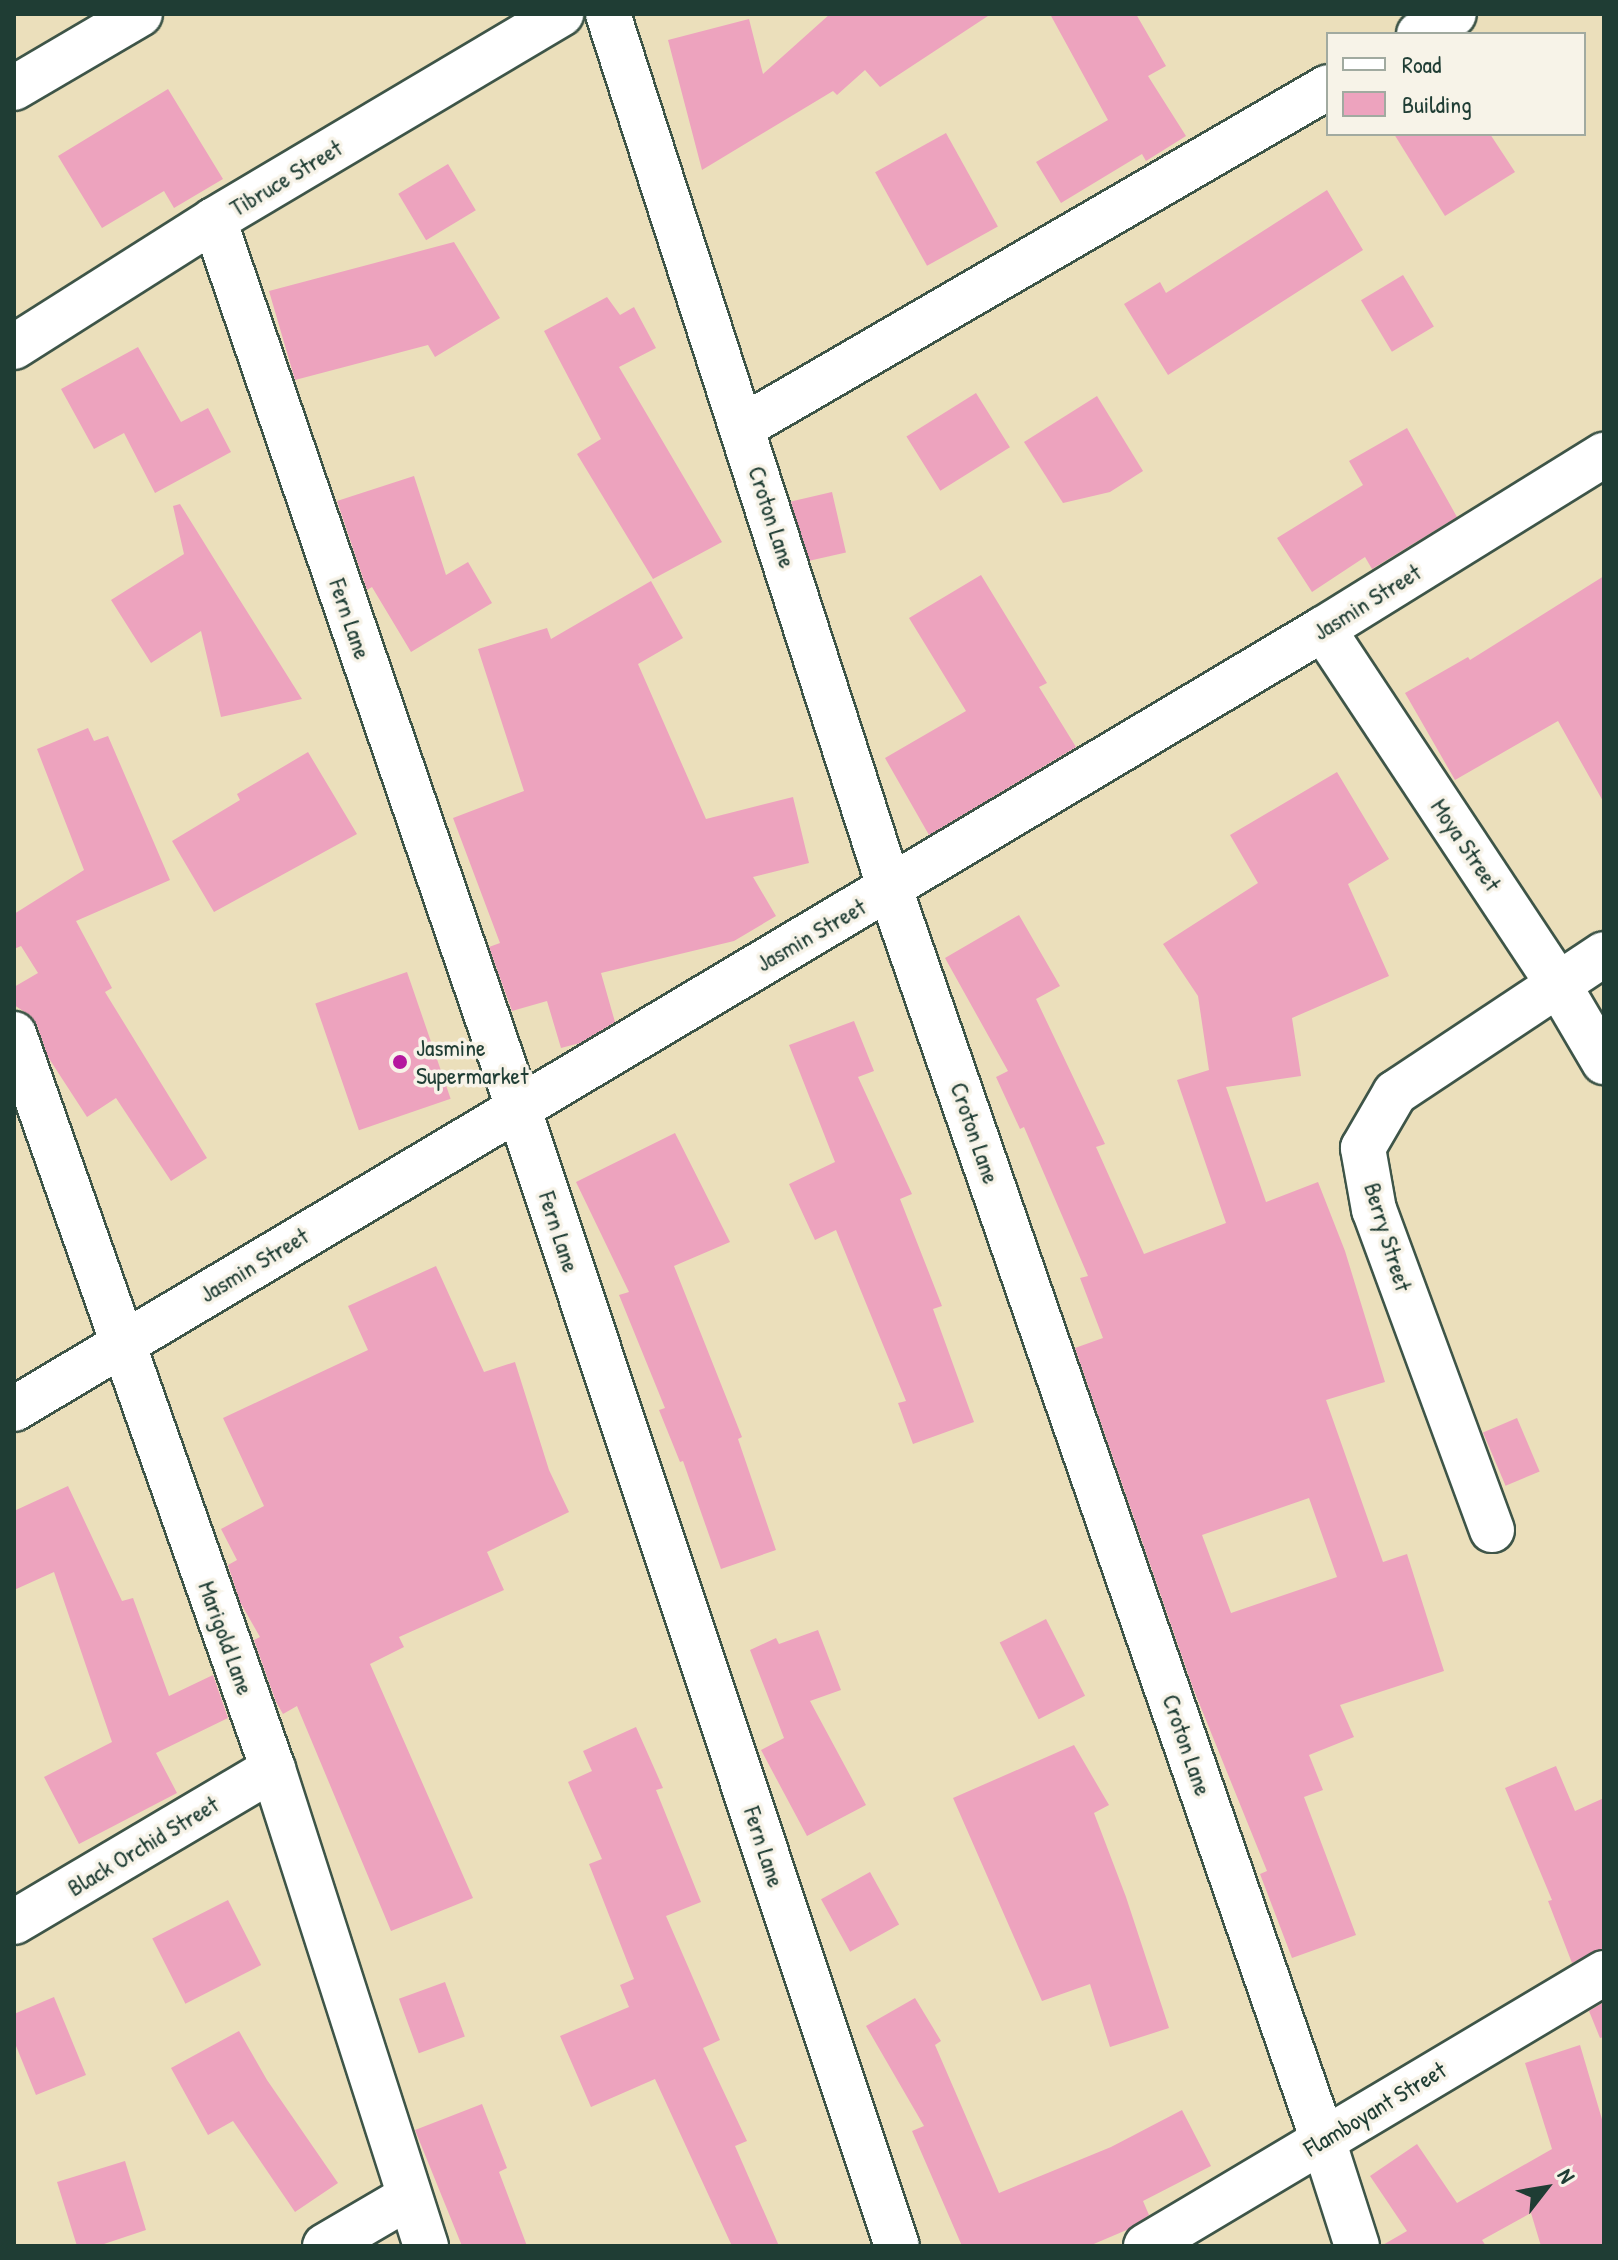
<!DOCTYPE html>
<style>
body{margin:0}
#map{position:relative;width:1618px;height:2260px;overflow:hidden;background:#ebdfbb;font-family:"Patrick Hand",sans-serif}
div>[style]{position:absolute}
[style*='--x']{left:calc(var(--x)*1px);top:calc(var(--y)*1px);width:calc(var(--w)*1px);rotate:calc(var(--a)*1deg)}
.building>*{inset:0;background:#eda3be;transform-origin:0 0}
.roads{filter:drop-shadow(2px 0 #3e5548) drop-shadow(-2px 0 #3e5548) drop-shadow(0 2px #3e5548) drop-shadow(0 -2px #3e5548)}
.minor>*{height:44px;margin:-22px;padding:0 22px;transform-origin:22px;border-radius:22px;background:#fff}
.dots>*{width:22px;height:22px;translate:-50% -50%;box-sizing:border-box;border:4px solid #f7f3e8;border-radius:50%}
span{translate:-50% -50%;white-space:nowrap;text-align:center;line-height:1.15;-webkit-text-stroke:7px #f7f3e8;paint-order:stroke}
.street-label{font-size:24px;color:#1f3d34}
.poi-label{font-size:24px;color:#1f3d34}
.left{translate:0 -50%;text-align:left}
.frame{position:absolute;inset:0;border:16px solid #1f3d34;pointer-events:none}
.legend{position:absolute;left:1326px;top:32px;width:260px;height:104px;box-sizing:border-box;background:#f7f3e8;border:2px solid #a1aaa0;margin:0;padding:10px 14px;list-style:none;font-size:24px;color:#1f3d34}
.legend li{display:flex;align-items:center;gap:16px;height:40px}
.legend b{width:40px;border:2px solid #a1aaa0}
.north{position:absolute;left:1506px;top:2148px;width:80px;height:80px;-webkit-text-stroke:6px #f7f3e8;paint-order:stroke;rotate:59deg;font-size:22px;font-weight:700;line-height:32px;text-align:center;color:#1f3d34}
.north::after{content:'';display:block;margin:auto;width:28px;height:36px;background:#1f3d34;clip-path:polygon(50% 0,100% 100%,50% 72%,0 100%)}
</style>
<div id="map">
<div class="building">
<i style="clip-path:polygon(830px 14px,991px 14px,880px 87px,865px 70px,837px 95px,833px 91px,702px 170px,668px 40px,749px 19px,763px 74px)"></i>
<i style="clip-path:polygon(1050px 14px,1136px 14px,1166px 66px,1148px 76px,1186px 136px,1146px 161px,1142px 154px,1061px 203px,1036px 162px,1108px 120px)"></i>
<i style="clip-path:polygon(168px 89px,223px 179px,174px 208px,164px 191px,102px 228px,58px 156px)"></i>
<i style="left:946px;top:133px;width:107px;height:81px;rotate:61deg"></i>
<i style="clip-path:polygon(1394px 134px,1490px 134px,1515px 172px,1445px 216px)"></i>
<i style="left:448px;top:164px;width:54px;height:58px;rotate:59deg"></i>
<i style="clip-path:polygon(1327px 190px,1363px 250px,1168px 375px,1124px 304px,1160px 282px,1166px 293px)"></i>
<i style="clip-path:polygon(454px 242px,500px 318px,435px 357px,428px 345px,295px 380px,269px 291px)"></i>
<i style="left:1403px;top:275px;width:60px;height:49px;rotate:59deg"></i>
<i style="clip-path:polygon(607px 297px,620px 315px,634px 307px,656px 348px,619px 367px,722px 542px,653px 579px,577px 454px,601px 439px,544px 331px)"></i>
<i style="clip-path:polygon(138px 347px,181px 422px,208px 408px,231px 452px,155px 493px,124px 433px,94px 449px,61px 389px)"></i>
<i style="left:976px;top:393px;width:64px;height:82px;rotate:58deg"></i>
<i style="clip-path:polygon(1097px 396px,1143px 471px,1110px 492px,1063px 503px,1024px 442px)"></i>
<i style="clip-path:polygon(1407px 428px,1457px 517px,1372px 569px,1365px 557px,1312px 592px,1277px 538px,1363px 485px,1349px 461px)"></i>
<i style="clip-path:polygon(414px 476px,446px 575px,468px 562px,492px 603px,411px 652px,372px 587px,367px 590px,337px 501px)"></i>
<i style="left:832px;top:492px;width:62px;height:42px;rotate:77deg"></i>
<i style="clip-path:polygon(180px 504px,231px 586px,302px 699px,221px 717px,201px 631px,151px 663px,111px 600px,184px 554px,173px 506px)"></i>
<i style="clip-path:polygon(981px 575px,1047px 683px,1039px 687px,1076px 747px,929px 835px,885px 758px,966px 711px,909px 618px)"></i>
<i style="clip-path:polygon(1604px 576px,1604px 803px,1558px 721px,1455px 780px,1405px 693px,1468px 657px,1470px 660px)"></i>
<i style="clip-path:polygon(651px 581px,683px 638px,638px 664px,706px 819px,793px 797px,809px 863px,753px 877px,776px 916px,734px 941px,601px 973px,615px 1022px,580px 1043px,561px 1048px,547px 1001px,512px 1011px,489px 947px,500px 943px,453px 818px,524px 791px,478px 649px,547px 628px,551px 639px)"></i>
<i style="clip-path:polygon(88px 728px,94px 741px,108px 736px,170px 880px,76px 921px,112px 988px,105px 992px,207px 1158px,171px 1181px,116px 1098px,87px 1117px,48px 1057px,37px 1025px,31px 1016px,14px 1005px,14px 987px,38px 973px,21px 946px,14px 949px,14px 914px,84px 870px,37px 749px)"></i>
<i style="clip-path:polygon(308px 752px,357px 834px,214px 912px,172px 841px,240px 800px,237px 794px)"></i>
<i style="clip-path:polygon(evenodd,1337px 772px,1389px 859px,1348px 884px,1389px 976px,1292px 1018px,1301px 1076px,1226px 1087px,1266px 1202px,1318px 1182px,1345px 1251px,1385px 1382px,1326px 1400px,1383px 1562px,1407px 1554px,1444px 1671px,1340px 1705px,1354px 1737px,1309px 1755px,1323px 1790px,1304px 1797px,1356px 1935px,1292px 1958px,1260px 1874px,1267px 1871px,1193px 1688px,1075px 1348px,1103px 1338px,1080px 1278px,1088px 1276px,1024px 1127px,1020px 1129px,996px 1077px,1008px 1071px,945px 958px,1019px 915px,1060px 986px,1036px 999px,1105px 1144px,1096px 1147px,1144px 1254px,1226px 1223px,1177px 1080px,1209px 1070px,1198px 996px,1163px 944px,1258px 883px,1230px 835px,1337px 772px,1309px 1498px,1337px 1577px,1231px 1613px,1202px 1535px,1309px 1498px)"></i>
<i style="left:407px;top:972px;width:134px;height:97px;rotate:71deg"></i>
<i style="clip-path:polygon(854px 1021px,874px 1071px,858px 1077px,912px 1194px,900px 1199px,942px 1306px,933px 1309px,974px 1422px,913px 1444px,898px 1403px,906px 1401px,836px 1230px,815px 1240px,789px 1184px,835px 1162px,789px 1045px)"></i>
<i style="clip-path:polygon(675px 1133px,730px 1242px,674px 1266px,742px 1437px,738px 1439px,776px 1550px,721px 1569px,683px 1461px,680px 1462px,659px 1410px,665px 1408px,619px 1295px,629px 1292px,576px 1182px)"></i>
<i style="clip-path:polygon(436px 1266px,484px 1372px,515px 1362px,549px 1470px,569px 1512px,487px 1552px,504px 1590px,399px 1637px,404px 1647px,370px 1664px,473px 1898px,391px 1931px,297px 1706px,283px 1714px,276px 1702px,254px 1640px,260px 1637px,240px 1602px,228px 1565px,237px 1560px,221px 1529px,264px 1506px,223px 1418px,368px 1350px,348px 1306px)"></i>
<i style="left:1517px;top:1418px;width:58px;height:37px;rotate:67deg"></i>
<i style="clip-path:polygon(68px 1486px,122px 1601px,133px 1598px,169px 1696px,213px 1675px,228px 1718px,156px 1753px,177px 1793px,79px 1844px,44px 1777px,112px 1742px,54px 1572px,14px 1590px,14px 1511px)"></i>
<i style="left:1046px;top:1619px;width:86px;height:52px;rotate:63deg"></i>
<i style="clip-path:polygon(818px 1630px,841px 1690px,810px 1701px,866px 1805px,807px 1836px,761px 1750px,784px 1738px,750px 1650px,776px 1638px,779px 1644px)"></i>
<i style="clip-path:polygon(636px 1727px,663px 1788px,656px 1790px,701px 1902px,666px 1916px,720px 2040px,703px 2048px,747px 2141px,735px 2146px,779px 2246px,732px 2246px,655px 2079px,591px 2107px,560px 2036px,629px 2007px,620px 1985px,634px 1979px,589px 1864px,602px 1859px,568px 1782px,592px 1771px,583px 1751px)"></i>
<i style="clip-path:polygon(1074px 1745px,1109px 1805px,1094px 1813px,1126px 1897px,1169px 2028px,1110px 2047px,1090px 1984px,1042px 2001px,953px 1798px)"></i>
<i style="clip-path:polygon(1556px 1766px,1575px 1811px,1604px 1798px,1604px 1948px,1572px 1963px,1548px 1901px,1552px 1900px,1505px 1788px)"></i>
<i style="left:870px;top:1872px;width:60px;height:56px;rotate:61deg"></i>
<i style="left:228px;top:1900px;width:73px;height:85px;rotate:63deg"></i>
<i style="left:445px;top:1982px;width:58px;height:49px;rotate:70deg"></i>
<i style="clip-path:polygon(54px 1997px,86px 2075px,36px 2095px,14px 2041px,14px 2014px)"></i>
<i style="clip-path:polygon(915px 1998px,941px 2041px,935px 2045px,999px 2193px,1111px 2147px,1182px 2110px,1211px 2166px,1143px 2201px,1149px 2215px,1129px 2229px,1089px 2246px,962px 2246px,912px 2131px,924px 2126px,866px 2026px)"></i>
<i style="clip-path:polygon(1604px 2002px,1604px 2037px,1600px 2038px,1589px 2011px)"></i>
<i style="clip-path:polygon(239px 2031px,267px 2080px,338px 2183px,295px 2212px,233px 2121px,208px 2135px,171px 2068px)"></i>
<i style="clip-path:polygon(1580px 2045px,1604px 2126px,1604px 2246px,1541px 2246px,1531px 2213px,1482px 2240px,1486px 2246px,1381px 2246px,1407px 2231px,1370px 2176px,1417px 2144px,1457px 2203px,1552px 2149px,1525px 2063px)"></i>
<i style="clip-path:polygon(482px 2104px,507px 2168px,499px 2172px,527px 2246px,462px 2246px,415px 2130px)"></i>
<i style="clip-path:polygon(125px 2161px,146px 2230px,98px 2246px,77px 2246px,57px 2182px)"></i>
</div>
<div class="roads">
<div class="minor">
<i style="--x:608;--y:14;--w:919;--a:72.14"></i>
<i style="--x:890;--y:889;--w:1324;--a:70.91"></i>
<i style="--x:1323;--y:2140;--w:111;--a:72.2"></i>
<i style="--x:1419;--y:34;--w:40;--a:-29.7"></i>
<i style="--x:14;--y:88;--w:146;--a:-30.4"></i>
<i style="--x:214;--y:220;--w:938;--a:71.08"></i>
<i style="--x:518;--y:1107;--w:1200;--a:71.6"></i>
<i style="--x:14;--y:347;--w:237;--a:-32.4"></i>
<i style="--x:214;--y:220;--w:404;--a:-30.7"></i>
<i style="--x:744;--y:426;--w:675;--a:-30.13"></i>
<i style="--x:1323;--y:629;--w:424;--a:56.5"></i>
<i style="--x:1557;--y:982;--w:93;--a:59.6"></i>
<i style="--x:14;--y:1034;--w:779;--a:70.59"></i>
<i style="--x:273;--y:1769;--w:501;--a:72.22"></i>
<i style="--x:14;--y:1409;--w:1524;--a:-30.79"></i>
<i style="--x:1323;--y:629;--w:331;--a:-31.8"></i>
<i style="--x:1492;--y:1530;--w:341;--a:-110.2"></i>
<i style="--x:1374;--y:1210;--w:63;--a:-100.1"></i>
<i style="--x:1363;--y:1148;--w:64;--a:-59.8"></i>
<i style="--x:1395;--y:1093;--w:251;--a:-33.6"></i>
<i style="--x:14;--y:1922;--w:301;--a:-30.6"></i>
<i style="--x:325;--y:2246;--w:97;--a:-30.3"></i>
<i style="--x:1146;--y:2246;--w:533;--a:-30.8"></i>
</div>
</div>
<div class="dots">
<i style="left:400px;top:1062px;background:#b5179e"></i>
</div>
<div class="street-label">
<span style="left:286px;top:178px;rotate:-31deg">Tibruce Street</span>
<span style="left:772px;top:517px;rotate:72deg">Croton Lane</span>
<span style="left:1367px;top:602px;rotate:-32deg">Jasmin Street</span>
<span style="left:350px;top:619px;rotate:71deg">Fern Lane</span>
<span style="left:1466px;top:845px;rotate:56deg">Moya Street</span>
<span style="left:811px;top:935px;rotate:-30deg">Jasmin Street</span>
<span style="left:975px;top:1133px;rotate:71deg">Croton Lane</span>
<span style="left:559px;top:1232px;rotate:72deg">Fern Lane</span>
<span style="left:1388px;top:1237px;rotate:73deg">Berry Street</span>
<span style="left:254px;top:1265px;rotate:-31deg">Jasmin Street</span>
<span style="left:226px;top:1638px;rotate:70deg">Marigold Lane</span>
<span style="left:1187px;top:1745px;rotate:71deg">Croton Lane</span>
<span style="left:143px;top:1846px;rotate:-31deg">Black Orchid Street</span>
<span style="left:764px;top:1847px;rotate:72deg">Fern Lane</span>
<span style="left:1375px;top:2109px;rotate:-31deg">Flamboyant Street</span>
</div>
<div class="poi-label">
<span class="left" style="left:416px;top:1062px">Jasmine<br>Supermarket</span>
</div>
<div class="frame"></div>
<ul class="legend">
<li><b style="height:10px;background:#fff"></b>Road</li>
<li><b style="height:22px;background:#eda3be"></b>Building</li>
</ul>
<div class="north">N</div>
</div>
